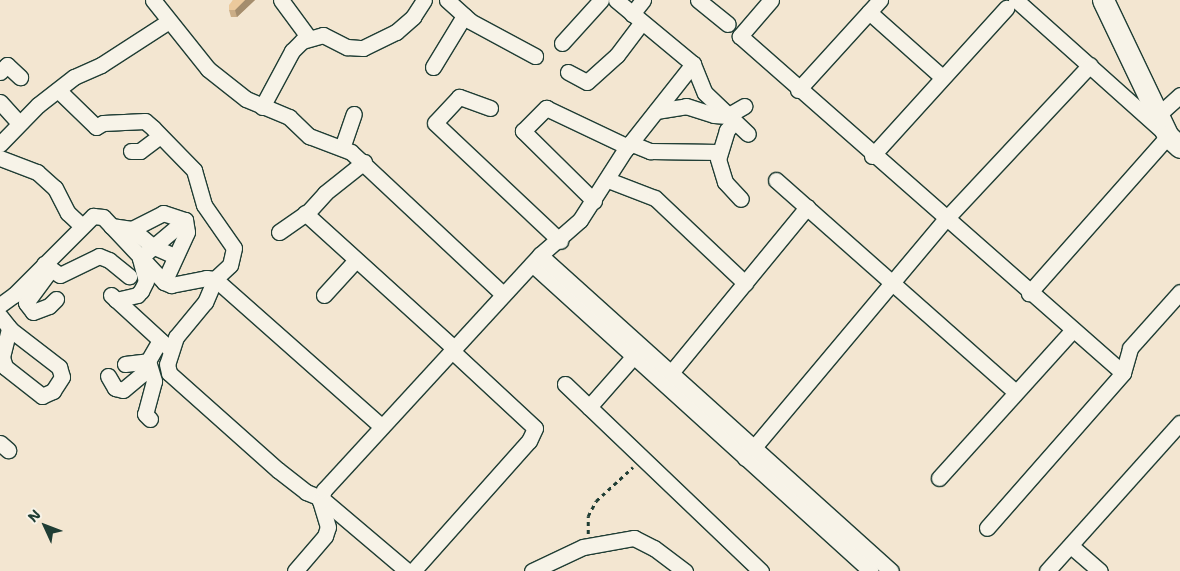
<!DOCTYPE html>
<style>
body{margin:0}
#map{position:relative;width:1180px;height:571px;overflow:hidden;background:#f3e6d1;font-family:"Shantell Sans",sans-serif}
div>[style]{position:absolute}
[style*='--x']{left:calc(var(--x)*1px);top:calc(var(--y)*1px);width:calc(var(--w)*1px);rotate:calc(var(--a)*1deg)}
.path>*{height:2.5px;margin-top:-1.25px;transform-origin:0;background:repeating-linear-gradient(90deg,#1f3d34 0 4px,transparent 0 8px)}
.roads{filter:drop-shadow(1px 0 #1f3d34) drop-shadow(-1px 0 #1f3d34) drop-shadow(0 1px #1f3d34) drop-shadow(0 -1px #1f3d34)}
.street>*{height:15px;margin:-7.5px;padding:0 7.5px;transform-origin:7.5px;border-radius:7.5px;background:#f7f3e8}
.secondary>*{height:21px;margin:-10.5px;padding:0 10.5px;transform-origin:10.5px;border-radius:10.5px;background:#f7f3e8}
.wall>*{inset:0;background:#caad86}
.shaded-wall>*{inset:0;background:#a48d6d}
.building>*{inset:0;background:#ebc99c}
span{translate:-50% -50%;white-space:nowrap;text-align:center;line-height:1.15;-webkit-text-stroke:5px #f7f3e8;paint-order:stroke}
.north{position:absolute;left:20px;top:501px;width:50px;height:50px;-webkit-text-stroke:4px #f7f3e8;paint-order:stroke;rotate:313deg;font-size:14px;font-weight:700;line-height:20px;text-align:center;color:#1f3d34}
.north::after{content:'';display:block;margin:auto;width:18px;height:22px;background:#1f3d34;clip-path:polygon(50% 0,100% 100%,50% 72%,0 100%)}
</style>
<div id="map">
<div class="path">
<i style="--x:588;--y:534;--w:18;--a:-90"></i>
<i style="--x:588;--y:516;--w:17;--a:-62"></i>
<i style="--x:596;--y:501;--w:50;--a:-42.6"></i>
</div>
<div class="roads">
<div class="street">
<i style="--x:153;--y:0;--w:88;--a:51.4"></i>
<i style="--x:208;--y:69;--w:48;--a:38.3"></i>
<i style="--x:246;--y:99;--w:47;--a:22.7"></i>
<i style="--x:289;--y:117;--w:28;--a:44"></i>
<i style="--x:309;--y:136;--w:45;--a:20.9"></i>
<i style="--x:351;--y:152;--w:208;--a:43.1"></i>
<i style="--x:281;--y:0;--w:47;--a:53.6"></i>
<i style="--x:447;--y:0;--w:31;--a:42"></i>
<i style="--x:470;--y:21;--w:74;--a:28.3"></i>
<i style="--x:616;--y:0;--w:100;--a:39.7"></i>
<i style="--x:693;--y:64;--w:31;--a:68"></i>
<i style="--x:705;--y:93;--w:59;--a:43.6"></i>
<i style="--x:698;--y:0;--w:38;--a:39"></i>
<i style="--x:771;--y:0;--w:48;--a:130.7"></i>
<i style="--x:740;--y:36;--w:510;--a:41.34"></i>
<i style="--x:1123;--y:373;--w:206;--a:131.3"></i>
<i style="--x:1016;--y:0;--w:204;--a:41.8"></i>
<i style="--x:1168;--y:136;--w:210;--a:131.5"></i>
<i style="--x:869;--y:12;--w:98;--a:41.7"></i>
<i style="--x:632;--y:14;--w:18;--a:-52"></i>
<i style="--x:562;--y:43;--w:58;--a:-47.8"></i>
<i style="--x:433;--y:67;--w:60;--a:-58.7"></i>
<i style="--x:0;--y:72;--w:10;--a:-45"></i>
<i style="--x:7;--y:65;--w:18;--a:43"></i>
<i style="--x:568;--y:72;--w:21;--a:28"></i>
<i style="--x:587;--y:82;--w:40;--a:-42"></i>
<i style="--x:617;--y:55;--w:41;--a:-52.9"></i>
<i style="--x:58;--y:90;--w:53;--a:44.2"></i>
<i style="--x:96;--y:127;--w:8;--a:-30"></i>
<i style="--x:103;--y:123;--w:42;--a:-2.7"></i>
<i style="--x:145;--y:121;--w:11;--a:41"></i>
<i style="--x:153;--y:128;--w:59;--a:45.7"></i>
<i style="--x:194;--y:170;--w:36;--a:74"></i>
<i style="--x:204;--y:205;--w:52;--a:55.1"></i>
<i style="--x:234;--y:248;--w:17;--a:103"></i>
<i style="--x:230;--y:265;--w:21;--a:137"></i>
<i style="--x:215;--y:279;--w:25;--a:113"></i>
<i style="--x:205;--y:302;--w:45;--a:129.6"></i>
<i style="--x:176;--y:337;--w:28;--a:108"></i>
<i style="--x:167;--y:364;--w:9;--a:77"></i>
<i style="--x:169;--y:373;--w:146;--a:41.7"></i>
<i style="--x:278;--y:470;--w:36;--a:38"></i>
<i style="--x:306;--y:492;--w:16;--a:22"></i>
<i style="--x:321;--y:498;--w:113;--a:40.3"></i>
<i style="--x:798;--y:90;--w:122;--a:-47.7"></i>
<i style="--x:0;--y:102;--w:28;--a:48"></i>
<i style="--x:262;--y:107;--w:64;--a:-61.8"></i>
<i style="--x:292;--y:51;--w:14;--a:-45"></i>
<i style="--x:302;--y:41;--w:22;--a:-16"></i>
<i style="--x:323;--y:35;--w:27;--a:27"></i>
<i style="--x:347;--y:47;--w:16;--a:4"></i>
<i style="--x:363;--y:48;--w:37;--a:-26"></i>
<i style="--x:396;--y:32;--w:23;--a:-41"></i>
<i style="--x:413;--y:17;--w:20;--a:-57"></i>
<i style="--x:490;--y:108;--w:33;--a:-160"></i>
<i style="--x:459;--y:97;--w:35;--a:133"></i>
<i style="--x:435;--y:123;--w:172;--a:43.3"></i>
<i style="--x:656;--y:111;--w:30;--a:-9"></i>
<i style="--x:686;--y:106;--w:29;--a:18"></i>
<i style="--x:714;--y:115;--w:13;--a:4"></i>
<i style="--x:727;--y:116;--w:20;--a:-30"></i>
<i style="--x:1158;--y:115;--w:30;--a:-42"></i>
<i style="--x:734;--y:122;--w:11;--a:131"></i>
<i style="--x:727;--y:130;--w:30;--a:107"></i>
<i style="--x:718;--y:159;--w:24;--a:73"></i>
<i style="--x:725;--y:182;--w:23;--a:47"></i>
<i style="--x:630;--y:143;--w:22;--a:22"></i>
<i style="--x:650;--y:151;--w:69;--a:0.8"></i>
<i style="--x:0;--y:144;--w:54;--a:-45.7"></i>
<i style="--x:38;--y:105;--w:46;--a:-37.9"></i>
<i style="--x:74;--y:77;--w:30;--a:-24"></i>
<i style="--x:101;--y:65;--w:81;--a:-32.9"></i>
<i style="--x:342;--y:148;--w:36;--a:-71"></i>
<i style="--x:131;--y:151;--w:9;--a:0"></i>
<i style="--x:140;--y:151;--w:25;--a:-37"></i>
<i style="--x:872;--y:156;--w:200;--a:-47.8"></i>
<i style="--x:0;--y:158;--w:40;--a:21"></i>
<i style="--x:37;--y:172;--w:24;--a:42"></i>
<i style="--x:55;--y:188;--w:28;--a:63"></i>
<i style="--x:68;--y:213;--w:19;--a:43"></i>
<i style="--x:608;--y:180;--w:50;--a:21"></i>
<i style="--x:655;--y:198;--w:124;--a:43.4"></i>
<i style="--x:776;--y:180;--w:320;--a:41.5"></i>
<i style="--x:594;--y:201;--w:100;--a:-135.4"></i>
<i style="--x:523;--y:131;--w:33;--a:-45"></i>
<i style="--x:546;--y:108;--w:91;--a:25.4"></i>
<i style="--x:305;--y:213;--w:200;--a:42.2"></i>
<i style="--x:111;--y:226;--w:21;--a:8"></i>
<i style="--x:132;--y:229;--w:35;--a:-27"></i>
<i style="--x:163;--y:213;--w:23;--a:18"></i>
<i style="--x:132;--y:229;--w:26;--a:40"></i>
<i style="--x:152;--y:246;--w:24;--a:24"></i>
<i style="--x:279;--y:232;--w:37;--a:-35"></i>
<i style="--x:309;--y:211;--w:24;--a:-48"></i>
<i style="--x:325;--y:193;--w:50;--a:-38.5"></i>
<i style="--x:540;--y:255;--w:53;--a:-41.2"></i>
<i style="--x:580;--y:220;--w:83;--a:-57.3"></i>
<i style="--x:625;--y:150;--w:110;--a:-51.7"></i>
<i style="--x:44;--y:264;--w:19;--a:35"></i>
<i style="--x:60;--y:275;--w:43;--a:-26"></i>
<i style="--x:99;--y:256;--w:11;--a:22"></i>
<i style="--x:109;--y:260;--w:26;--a:39"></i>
<i style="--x:532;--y:264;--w:457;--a:42.2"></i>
<i style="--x:51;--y:269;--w:42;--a:126.3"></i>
<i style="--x:26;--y:303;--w:11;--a:52"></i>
<i style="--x:33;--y:312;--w:17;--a:-21"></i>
<i style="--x:49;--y:306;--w:10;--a:-45"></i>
<i style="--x:164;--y:282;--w:55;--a:-65.3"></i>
<i style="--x:187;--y:232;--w:12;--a:-99"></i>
<i style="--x:111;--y:295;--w:81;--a:42.5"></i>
<i style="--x:324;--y:295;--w:47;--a:-47.6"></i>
<i style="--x:116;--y:300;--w:22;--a:-13"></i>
<i style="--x:137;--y:295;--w:6;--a:-45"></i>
<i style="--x:141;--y:291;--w:11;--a:-63"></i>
<i style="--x:146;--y:281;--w:24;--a:-105"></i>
<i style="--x:140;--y:258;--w:59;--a:-40.2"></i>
<i style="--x:0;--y:305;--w:17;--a:-36"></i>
<i style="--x:14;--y:295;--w:112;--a:-45"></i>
<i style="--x:93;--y:216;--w:10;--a:6"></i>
<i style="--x:103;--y:217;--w:89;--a:46.8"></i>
<i style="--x:164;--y:282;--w:8;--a:23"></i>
<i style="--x:171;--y:285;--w:36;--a:-11"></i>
<i style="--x:206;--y:278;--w:9;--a:6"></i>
<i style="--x:215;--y:279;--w:220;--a:41.5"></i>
<i style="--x:0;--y:316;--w:18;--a:52"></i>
<i style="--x:11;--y:330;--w:61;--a:37.6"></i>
<i style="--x:59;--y:367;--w:10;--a:73"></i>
<i style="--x:62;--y:377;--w:17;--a:123"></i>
<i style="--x:53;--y:391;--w:12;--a:156"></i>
<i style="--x:42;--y:396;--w:47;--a:-141.9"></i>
<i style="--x:5;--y:367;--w:10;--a:-107"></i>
<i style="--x:2;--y:357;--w:30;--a:-76"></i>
<i style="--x:148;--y:361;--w:21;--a:73"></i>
<i style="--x:154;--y:381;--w:34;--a:105"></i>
<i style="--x:145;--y:414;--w:7;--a:45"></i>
<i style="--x:125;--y:364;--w:23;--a:-7"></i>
<i style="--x:148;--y:361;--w:24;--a:-60"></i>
<i style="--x:1123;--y:373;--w:26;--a:-74"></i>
<i style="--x:1130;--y:348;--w:75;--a:-48.2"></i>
<i style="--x:108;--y:376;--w:14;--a:60"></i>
<i style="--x:115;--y:388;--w:8;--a:14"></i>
<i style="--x:123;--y:390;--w:25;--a:-40"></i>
<i style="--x:142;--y:374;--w:14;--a:-65"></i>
<i style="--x:665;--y:380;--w:224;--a:-50.6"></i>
<i style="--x:565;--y:384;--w:271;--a:43.7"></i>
<i style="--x:589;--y:407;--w:67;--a:-48.7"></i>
<i style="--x:0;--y:443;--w:11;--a:41"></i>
<i style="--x:745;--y:458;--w:311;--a:-50"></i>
<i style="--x:945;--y:220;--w:212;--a:-46.9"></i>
<i style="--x:939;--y:478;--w:198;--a:-47.9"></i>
<i style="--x:1071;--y:546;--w:38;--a:41"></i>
<i style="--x:295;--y:571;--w:46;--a:-49.4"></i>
<i style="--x:325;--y:536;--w:9;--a:-72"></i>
<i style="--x:328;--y:527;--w:27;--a:-107"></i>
<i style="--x:320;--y:501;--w:12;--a:-70"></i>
<i style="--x:324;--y:490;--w:319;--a:-47.4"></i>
<i style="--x:540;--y:255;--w:472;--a:42"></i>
<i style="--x:413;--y:571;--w:174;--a:-48.3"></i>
<i style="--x:529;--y:441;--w:14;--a:-65"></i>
<i style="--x:535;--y:428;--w:115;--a:-137.1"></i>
<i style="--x:532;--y:571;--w:56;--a:-25.2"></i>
<i style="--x:583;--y:547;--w:52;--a:-10"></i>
<i style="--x:634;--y:538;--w:22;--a:27"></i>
<i style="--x:654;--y:548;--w:39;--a:37"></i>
<i style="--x:1047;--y:571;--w:199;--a:-48.1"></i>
</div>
<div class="secondary">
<i style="--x:1103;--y:0;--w:151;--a:64.5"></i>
<i style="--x:1168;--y:136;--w:16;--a:43"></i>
</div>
</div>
<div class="wall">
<i style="clip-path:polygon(233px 0,255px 0,237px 17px,231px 17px,229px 10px)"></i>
</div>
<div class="shaded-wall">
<i style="clip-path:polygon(245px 0,255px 0,237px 17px,235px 10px)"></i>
</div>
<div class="building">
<i style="clip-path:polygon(233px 0,245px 0,235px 10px,229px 10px,229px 5px)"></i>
</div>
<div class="north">N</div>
</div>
